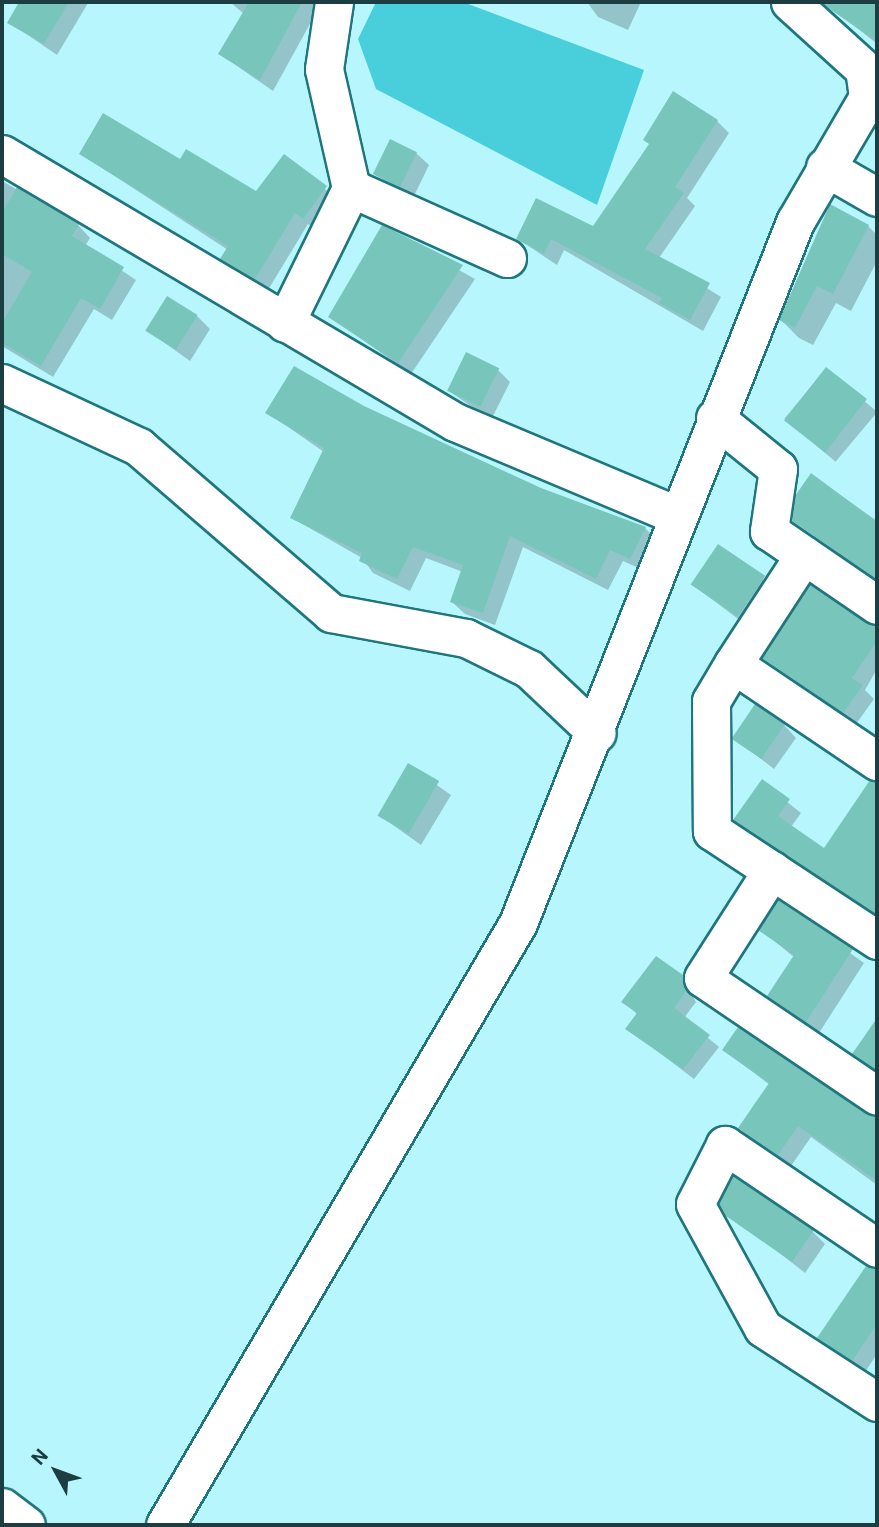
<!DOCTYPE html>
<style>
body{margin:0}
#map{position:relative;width:879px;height:1527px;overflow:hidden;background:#b8f6fd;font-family:Roboto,sans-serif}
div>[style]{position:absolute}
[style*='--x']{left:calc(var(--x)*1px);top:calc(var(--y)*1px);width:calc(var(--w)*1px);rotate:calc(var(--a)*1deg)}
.green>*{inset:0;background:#49cfdc}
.shadow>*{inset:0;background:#0003;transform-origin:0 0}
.building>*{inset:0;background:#78c6bb;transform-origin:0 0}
.roads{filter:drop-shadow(2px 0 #20767e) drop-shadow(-2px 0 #20767e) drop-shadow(0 2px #20767e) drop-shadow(0 -2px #20767e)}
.street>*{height:37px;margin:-18.5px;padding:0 18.5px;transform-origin:18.5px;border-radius:18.5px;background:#fff}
span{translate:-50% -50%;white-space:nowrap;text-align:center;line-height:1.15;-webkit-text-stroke:6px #b8f6fd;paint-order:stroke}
.frame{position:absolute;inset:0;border:4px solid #1c3d41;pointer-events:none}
.north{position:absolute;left:21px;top:1436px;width:70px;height:70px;-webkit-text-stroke:5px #b8f6fd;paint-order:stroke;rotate:311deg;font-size:19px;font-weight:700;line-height:28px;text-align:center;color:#1c3d41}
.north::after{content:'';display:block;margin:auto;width:24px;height:32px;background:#1c3d41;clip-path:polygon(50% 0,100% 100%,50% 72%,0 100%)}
</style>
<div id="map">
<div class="green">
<i style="clip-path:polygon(376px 2px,463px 2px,644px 70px,597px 205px,376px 89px,358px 39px)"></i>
</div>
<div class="shadow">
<i style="clip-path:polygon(21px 2px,87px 2px,88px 3px,57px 55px,9px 22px)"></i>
<i style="clip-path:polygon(230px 2px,322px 2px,273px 91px,220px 54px,244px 14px)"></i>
<i style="clip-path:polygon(587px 2px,641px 2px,628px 30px,598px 17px)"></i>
<i style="clip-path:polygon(851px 2px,877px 2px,877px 44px,841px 15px)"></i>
<i style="clip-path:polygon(717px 121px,729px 133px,687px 198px,695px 206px,659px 258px,721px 297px,703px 331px,564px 250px,557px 265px,518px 239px,594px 228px)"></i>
<i style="clip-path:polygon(416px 153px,429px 165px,413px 198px,374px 174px)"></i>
<i style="clip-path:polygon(81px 154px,181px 161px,257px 193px,284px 157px,339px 200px,317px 230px,308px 224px,268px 290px,223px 258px,228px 250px)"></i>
<i style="clip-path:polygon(2px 181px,78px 225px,90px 238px,85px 246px,136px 280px,112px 320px,94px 309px,53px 377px,2px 346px)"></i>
<i style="clip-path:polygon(868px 226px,877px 235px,877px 261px,851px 311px,836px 303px,813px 345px,799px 338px,781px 320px)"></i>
<i style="clip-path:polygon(382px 227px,475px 279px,411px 374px,330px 317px)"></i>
<i style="clip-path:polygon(197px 316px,210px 329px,190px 361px,148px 331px)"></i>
<i style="left:826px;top:369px;width:67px;height:65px;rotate:40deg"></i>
<i style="clip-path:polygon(498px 370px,510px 382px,491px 420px,449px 391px)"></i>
<i style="clip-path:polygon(363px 408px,540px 489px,645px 528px,658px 541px,643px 570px,623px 561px,608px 590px,523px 547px,495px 625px,465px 614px,452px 602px,463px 572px,426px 558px,410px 591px,373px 573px,362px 558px,292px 518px,324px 452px,268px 413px)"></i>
<i style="clip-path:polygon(812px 475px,877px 521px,877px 582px,794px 520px)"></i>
<i style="left:719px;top:547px;width:71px;height:46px;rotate:37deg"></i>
<i style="clip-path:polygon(865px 624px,877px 625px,877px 669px,865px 690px,874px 699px,856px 724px,764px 658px)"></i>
<i style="clip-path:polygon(784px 725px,796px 738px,774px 769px,747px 748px)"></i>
<i style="clip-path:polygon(408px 765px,451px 795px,421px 845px,379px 815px)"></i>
<i style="clip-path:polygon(877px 781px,877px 921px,735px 819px,762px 782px,801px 813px,791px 827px,824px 851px)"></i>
<i style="clip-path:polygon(778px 902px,864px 963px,819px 1033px,769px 996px,795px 958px,761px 930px)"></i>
<i style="clip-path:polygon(681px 976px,696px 1002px,684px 1018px,719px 1047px,694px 1079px,628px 1029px,638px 1015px,624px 1002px)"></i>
<i style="clip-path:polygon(877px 1021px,877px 1074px,854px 1054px)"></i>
<i style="clip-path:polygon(724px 1050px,877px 1118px,877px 1185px,811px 1137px,791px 1166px,752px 1140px,740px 1128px,770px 1085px)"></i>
<i style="clip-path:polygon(733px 1216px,813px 1232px,825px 1244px,805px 1273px)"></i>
<i style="clip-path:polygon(866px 1268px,877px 1275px,877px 1354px,865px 1372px,819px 1338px)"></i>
</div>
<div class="building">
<i style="clip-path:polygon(19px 2px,69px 2px,44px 44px,7px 23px)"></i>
<i style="clip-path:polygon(249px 2px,302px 2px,260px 80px,218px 54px)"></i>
<i style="clip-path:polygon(821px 2px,877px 2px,877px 42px,827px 7px)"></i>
<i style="clip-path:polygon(673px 91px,718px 120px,675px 187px,684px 193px,645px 249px,710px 283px,690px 320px,659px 303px,662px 298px,551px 239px,544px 254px,516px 239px,536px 198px,593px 226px,649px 144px,643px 140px)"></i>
<i style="clip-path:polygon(103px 113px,180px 159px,186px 149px,256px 191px,284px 154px,327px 186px,303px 219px,295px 213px,255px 279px,220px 259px,228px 246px,79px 154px)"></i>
<i style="left:390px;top:139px;width:30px;height:39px;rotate:26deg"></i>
<i style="clip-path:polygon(17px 187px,79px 224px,72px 236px,124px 267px,100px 309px,81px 298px,41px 366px,2px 343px,2px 323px,32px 272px,2px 254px,2px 213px)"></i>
<i style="clip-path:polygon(830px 204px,869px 225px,833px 294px,817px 286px,795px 328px,779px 320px)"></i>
<i style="clip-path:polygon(382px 225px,463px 265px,398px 363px,328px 317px)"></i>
<i style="left:167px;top:296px;width:36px;height:41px;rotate:32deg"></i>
<i style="left:466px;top:352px;width:37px;height:43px;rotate:26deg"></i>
<i style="clip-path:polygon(294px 366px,364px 406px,541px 488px,646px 527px,630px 559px,610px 550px,596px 579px,510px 536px,483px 613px,450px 602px,463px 565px,413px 547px,397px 579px,359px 561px,362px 553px,290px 518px,324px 448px,265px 413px)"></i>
<i style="left:826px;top:367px;width:52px;height:68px;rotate:38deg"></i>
<i style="clip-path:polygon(811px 473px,877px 522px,874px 577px,792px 521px,795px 496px)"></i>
<i style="left:718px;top:544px;width:57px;height:49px;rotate:34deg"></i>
<i style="clip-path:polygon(810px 584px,877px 626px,877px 641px,852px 678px,863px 685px,843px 713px,762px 658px)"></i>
<i style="left:755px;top:704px;width:36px;height:42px;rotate:34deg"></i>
<i style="left:408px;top:763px;width:36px;height:61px;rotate:30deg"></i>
<i style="clip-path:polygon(762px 779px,790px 799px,778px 816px,824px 848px,870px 780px,877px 782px,877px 915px,733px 820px)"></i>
<i style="clip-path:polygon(778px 900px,853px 949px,806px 1022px,767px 996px,794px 955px,758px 930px)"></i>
<i style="clip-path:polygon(656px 956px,683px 975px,687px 990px,674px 1008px,710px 1035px,683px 1069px,625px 1029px,637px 1013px,621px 1002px)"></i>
<i style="clip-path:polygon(877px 1018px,877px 1071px,852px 1054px)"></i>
<i style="clip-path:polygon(738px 1027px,877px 1117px,877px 1181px,798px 1126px,778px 1155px,738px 1128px,769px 1083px,722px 1050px)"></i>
<i style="clip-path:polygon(733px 1176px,814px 1230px,792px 1262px,726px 1216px,719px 1204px)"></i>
<i style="clip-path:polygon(866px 1266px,877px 1269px,877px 1324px,852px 1361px,817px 1338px)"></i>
</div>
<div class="roads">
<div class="street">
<i style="--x:2;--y:154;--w:526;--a:30.61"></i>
<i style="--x:455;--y:422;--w:240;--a:22.8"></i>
<i style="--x:825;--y:167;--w:60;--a:30"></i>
<i style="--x:351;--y:188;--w:171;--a:24.2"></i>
<i style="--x:285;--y:323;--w:150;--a:-63.9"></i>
<i style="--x:351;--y:188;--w:122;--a:-102.8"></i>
<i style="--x:324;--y:69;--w:68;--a:-81.5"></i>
<i style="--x:2;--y:383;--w:151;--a:25"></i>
<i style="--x:139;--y:447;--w:254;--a:40.8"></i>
<i style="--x:331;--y:613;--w:137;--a:10.5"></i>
<i style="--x:466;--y:638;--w:70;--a:26.2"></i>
<i style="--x:529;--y:669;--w:93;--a:43.3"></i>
<i style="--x:715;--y:418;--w:81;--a:39"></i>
<i style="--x:778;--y:469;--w:63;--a:98.3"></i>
<i style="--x:769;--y:531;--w:131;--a:34.4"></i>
<i style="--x:804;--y:555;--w:130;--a:123.1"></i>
<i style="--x:733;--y:664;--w:174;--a:34"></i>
<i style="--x:733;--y:664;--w:43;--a:120.7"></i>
<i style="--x:711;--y:701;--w:130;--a:89.6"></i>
<i style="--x:712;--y:831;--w:198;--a:33.4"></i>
<i style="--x:772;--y:870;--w:128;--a:122.6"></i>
<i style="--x:703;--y:978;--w:210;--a:34.1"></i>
<i style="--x:877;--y:1248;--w:184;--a:-145.9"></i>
<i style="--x:725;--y:1145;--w:66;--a:117"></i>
<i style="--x:695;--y:1204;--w:141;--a:61.3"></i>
<i style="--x:763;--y:1328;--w:136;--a:33"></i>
<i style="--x:2;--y:1507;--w:30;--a:37"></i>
<i style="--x:165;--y:1525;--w:698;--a:-59.61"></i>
<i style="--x:518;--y:923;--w:754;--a:-68.44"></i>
<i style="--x:795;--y:222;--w:145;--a:-59.7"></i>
<i style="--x:868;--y:97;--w:28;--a:-98"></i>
<i style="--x:864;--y:69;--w:100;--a:-137.8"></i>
</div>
</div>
<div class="frame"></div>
<div class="north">N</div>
</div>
